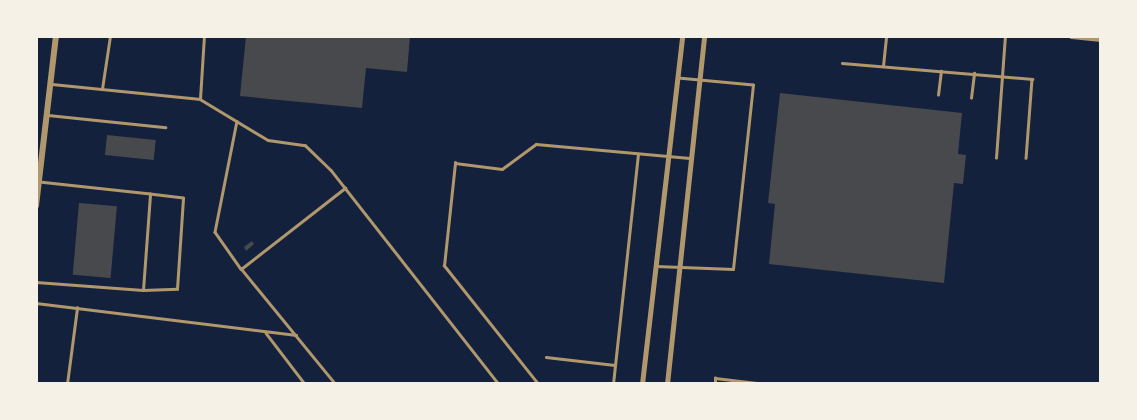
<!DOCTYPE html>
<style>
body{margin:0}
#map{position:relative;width:1137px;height:420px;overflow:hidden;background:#14213d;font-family:Karla,sans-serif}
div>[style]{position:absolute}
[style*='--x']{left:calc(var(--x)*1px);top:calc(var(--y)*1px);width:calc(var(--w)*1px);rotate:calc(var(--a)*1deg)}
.building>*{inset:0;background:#48494c;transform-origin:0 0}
.service>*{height:2.5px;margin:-1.25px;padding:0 1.25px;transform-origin:1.25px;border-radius:1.25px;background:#b1986c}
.minor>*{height:4.5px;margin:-2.25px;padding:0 2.25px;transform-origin:2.25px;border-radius:2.25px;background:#b1986c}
.tertiary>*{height:5.5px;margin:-2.75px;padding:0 2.75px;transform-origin:2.75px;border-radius:2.75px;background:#b1986c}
span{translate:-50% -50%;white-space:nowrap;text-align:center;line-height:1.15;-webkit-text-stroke:4px #f6f1e7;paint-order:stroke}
.frame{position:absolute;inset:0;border:38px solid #f6f1e7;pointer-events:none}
</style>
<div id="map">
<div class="building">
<i style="clip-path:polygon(246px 36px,410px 36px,407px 72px,366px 68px,362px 108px,240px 96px)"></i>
<i style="clip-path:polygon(780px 93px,962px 113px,958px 154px,966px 155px,963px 184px,954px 183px,944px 283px,769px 264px,775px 204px,768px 203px)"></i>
<i style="left:107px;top:135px;width:49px;height:20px;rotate:6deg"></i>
<i style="left:79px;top:203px;width:38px;height:72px;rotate:5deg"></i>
<i style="clip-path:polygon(252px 241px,254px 244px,246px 251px,244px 247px)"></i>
</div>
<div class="service">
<i style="--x:842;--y:63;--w:191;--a:4.8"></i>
<i style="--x:1032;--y:79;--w:79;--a:94.3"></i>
<i style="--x:883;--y:66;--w:30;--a:-84"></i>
<i style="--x:52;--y:84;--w:149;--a:5.8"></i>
<i style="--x:200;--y:99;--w:63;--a:-86.4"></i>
<i style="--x:102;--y:89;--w:54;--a:-81.4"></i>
<i style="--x:938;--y:95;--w:24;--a:-83"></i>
<i style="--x:971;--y:98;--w:25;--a:-83"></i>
<i style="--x:200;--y:99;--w:79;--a:31.1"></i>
<i style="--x:268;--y:140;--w:37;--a:8"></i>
<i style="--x:305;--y:145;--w:36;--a:44"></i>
<i style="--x:331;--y:170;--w:272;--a:51.9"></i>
<i style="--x:48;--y:115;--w:118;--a:5.9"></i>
<i style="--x:237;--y:121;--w:113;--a:101.2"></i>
<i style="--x:215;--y:232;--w:45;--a:54.9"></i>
<i style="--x:996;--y:158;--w:122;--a:-85.8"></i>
<i style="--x:656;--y:266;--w:77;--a:2.2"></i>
<i style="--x:733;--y:269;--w:185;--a:-83.8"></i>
<i style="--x:753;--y:85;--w:75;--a:-174.7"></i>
<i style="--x:36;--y:282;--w:107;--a:4.3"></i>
<i style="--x:143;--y:290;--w:96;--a:-85.8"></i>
<i style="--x:150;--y:194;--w:111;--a:-173.8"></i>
<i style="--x:143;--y:290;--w:34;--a:-2"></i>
<i style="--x:177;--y:289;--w:91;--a:-86.2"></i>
<i style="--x:183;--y:198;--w:33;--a:-173"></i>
<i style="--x:36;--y:303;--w:262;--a:7"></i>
<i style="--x:266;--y:333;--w:64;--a:52.6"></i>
<i style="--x:546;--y:357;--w:69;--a:6.6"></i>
<i style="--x:67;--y:384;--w:77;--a:-82.5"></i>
<i style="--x:335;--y:384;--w:149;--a:-129.3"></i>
<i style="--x:241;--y:269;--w:132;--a:-37.9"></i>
<i style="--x:538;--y:384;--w:151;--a:-128.5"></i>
<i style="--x:444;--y:266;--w:104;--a:-83.9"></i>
<i style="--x:455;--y:163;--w:47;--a:7.3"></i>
<i style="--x:502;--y:169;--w:42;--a:-36.3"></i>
<i style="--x:536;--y:144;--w:154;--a:5.2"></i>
<i style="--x:613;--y:384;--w:231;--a:-83.8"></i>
<i style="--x:715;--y:384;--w:6;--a:-90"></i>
<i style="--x:715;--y:378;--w:51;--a:6.7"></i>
</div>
<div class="minor">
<i style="--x:642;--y:384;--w:350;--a:-83.4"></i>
<i style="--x:667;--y:384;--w:350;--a:-83.9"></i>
</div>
<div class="tertiary">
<i style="--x:1072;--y:36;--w:29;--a:6"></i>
<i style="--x:36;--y:206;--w:171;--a:-83.3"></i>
</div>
<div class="frame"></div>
</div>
